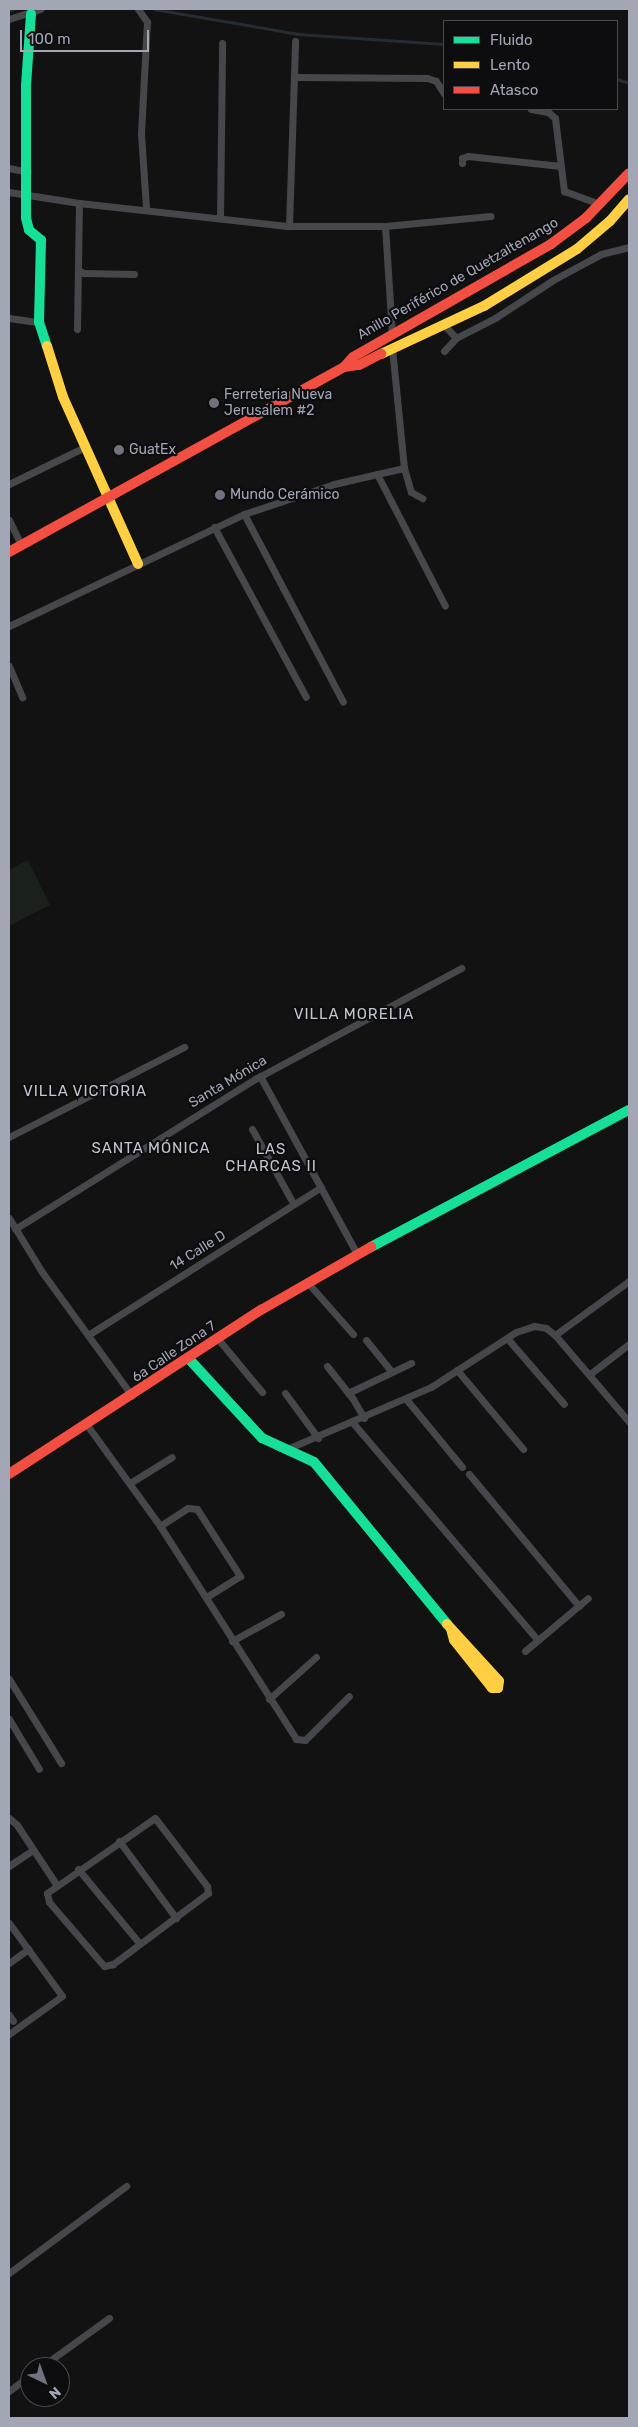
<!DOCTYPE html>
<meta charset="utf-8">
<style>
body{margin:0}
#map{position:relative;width:638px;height:2427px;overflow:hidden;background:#121212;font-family:Rubik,sans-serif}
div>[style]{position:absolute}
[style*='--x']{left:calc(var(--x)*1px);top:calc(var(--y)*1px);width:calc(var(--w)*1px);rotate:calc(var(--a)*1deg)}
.green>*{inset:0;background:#1a211c}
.stream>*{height:2.5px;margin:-1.25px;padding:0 1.25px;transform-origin:1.25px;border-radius:1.25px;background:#252c34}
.street>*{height:7px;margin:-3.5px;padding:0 3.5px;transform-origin:3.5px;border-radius:3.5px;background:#46474b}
.fast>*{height:10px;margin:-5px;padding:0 5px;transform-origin:5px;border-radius:5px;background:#16e098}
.slow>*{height:10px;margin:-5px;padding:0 5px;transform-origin:5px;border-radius:5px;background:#ffcf43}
.jam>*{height:10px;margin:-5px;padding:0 5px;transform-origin:5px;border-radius:5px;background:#f24e42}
.dots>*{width:14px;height:14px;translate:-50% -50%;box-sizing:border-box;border:2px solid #0d0c0e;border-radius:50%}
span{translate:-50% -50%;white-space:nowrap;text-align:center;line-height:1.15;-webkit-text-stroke:4.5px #0d0c0e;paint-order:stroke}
.street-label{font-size:14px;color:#a2a6b5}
.poi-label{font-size:14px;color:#a2a6b5}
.left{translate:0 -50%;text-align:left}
.neighbourhood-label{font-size:15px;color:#c3c6d0;letter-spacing:1px}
.frame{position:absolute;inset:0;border:10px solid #a2a6b5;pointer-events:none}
.legend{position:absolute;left:443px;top:20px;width:175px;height:90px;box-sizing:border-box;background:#0d0c0e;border:1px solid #494a51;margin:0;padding:6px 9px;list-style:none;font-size:15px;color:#a2a6b5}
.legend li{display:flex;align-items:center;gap:10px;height:25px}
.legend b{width:25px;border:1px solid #494a51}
.north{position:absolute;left:20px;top:2357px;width:50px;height:50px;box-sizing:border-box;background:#0d0c0e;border:1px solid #494a51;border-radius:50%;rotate:138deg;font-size:14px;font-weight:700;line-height:20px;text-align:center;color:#a2a6b5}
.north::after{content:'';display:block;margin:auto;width:18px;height:22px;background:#70727c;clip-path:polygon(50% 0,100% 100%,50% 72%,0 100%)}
.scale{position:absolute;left:20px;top:30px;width:129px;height:22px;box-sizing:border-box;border:2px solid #a2a6b5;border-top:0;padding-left:6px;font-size:15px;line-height:18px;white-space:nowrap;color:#a2a6b5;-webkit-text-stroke:4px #0d0c0e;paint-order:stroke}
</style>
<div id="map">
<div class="green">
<i style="clip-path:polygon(28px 860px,50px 905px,9px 926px,9px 870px)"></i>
</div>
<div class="stream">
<i style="--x:154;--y:9;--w:146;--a:9.8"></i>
<i style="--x:298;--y:34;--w:146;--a:3.9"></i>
<i style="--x:9;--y:11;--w:5;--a:-22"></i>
<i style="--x:617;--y:79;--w:13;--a:18"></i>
</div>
<div class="street">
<i style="--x:138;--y:9;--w:16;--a:55"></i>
<i style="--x:147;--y:22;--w:112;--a:93.1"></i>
<i style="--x:141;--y:134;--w:74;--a:86.1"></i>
<i style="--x:9;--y:19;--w:33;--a:-18"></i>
<i style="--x:294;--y:77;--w:133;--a:0.4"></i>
<i style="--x:427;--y:78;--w:9;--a:18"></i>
<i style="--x:436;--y:81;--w:15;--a:58"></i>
<i style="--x:531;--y:109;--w:17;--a:10"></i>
<i style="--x:548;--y:112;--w:9;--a:41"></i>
<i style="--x:555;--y:118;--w:74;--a:83"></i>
<i style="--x:564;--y:191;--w:38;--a:20"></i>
<i style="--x:462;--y:163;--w:5;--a:-90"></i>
<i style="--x:462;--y:158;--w:6;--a:-18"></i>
<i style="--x:468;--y:156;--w:93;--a:6.2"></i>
<i style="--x:9;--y:168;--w:19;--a:12"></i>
<i style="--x:9;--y:192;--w:71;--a:8.9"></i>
<i style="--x:79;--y:203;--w:211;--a:6.3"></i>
<i style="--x:289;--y:226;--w:96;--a:0"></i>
<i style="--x:385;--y:226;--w:106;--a:-5.4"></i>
<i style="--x:220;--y:218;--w:175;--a:-89.3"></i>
<i style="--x:289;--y:226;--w:185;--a:-88.1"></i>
<i style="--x:385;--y:226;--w:109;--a:86.3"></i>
<i style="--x:78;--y:270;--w:7;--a:27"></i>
<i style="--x:84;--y:273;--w:50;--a:1.1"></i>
<i style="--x:9;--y:318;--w:30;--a:8"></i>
<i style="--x:444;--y:325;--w:18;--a:47"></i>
<i style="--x:77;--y:329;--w:126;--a:-89.1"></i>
<i style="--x:392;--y:348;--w:121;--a:84.3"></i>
<i style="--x:404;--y:468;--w:25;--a:74"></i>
<i style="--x:411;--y:492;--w:13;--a:29"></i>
<i style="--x:444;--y:351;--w:18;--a:-47"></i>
<i style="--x:456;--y:338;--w:44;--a:-27.1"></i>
<i style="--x:495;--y:318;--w:69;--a:-33.2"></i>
<i style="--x:553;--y:280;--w:55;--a:-28.4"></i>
<i style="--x:601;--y:254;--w:29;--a:-14"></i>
<i style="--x:377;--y:474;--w:148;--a:62.7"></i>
<i style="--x:9;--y:484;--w:85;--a:-26"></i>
<i style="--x:244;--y:514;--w:212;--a:62.2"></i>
<i style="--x:9;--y:520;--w:28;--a:64"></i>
<i style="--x:214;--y:527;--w:193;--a:61.6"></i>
<i style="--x:9;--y:626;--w:260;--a:-25.5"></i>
<i style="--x:244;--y:514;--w:95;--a:-18.4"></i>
<i style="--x:334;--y:484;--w:72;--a:-12.9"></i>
<i style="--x:9;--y:666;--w:34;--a:67"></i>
<i style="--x:260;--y:1076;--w:203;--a:61.4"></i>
<i style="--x:252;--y:1129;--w:85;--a:61"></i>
<i style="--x:9;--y:1137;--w:197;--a:-27.2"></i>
<i style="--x:9;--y:1218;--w:63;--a:58.6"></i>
<i style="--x:42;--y:1272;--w:153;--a:54"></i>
<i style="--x:15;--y:1229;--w:285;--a:-32"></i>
<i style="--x:257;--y:1078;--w:232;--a:-28.3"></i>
<i style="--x:308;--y:1283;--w:68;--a:48.6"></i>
<i style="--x:88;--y:1335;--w:276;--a:-32.4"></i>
<i style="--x:555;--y:1335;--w:92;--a:-36.1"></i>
<i style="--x:507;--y:1338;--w:87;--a:49.2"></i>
<i style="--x:218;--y:1339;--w:69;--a:50.3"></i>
<i style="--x:366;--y:1340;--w:40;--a:51"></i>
<i style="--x:327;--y:1366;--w:42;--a:51.8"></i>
<i style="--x:353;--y:1399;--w:22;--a:60"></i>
<i style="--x:457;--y:1370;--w:103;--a:50.1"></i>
<i style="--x:590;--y:1374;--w:49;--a:-37.6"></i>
<i style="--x:285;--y:1393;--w:56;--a:53.7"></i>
<i style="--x:348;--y:1393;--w:70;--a:-25.5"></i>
<i style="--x:406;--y:1399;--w:88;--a:50.5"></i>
<i style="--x:353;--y:1423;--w:285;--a:49.6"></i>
<i style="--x:87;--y:1425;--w:125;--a:54.1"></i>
<i style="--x:160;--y:1526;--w:253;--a:57.4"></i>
<i style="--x:296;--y:1739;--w:9;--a:6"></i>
<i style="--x:305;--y:1740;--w:62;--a:-45"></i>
<i style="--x:287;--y:1449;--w:157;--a:-23.3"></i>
<i style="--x:431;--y:1387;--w:101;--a:-32.9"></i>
<i style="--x:516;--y:1332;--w:19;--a:-18"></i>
<i style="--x:534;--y:1326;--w:12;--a:9"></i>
<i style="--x:546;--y:1328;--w:11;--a:38"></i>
<i style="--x:555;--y:1335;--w:114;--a:49.6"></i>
<i style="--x:469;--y:1474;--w:172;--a:50.2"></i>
<i style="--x:130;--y:1483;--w:49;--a:-31.8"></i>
<i style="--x:160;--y:1526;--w:33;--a:-33"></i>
<i style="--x:188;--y:1508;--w:9;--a:6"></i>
<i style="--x:197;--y:1509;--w:80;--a:57.3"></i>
<i style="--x:240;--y:1576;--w:39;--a:148"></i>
<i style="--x:232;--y:1641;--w:56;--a:-28.9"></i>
<i style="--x:525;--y:1651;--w:82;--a:-40.1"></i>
<i style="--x:9;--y:1679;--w:99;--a:58.2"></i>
<i style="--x:269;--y:1699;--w:63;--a:-41.8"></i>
<i style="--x:9;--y:1719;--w:58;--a:59"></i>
<i style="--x:9;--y:1818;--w:11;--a:41"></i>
<i style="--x:17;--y:1825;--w:71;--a:56.5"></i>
<i style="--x:155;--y:1818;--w:86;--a:52.6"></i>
<i style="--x:207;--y:1886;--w:7;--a:82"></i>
<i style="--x:208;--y:1893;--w:119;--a:143.2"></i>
<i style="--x:113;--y:1964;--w:9;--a:167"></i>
<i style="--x:104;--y:1966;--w:84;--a:-130.7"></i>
<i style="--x:49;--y:1902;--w:9;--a:-103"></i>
<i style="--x:47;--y:1893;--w:131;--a:-34.8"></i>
<i style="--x:119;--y:1841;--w:96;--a:53.5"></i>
<i style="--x:9;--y:1866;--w:29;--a:-34"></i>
<i style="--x:78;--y:1869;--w:97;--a:50.4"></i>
<i style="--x:9;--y:1923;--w:90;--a:54"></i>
<i style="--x:62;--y:1996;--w:65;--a:144.4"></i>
<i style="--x:9;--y:1963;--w:24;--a:-36"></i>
<i style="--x:9;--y:2015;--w:7;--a:56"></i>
<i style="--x:9;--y:2273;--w:146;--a:-36.6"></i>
<i style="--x:41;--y:2367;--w:84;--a:-35.8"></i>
<i style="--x:9;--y:2391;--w:26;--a:-37"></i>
</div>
<div class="fast">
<i style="--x:31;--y:14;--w:72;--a:94"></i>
<i style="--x:26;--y:86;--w:132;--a:90"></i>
<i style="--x:26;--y:218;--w:12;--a:76"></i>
<i style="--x:29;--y:230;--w:16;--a:40"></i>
<i style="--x:41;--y:240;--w:82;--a:91.4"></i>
<i style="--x:39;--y:322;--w:25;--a:72"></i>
<i style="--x:371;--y:1247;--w:292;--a:-28"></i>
<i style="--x:189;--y:1359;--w:108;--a:47.3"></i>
<i style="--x:262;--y:1438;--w:57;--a:24.8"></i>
<i style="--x:314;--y:1462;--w:210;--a:50.6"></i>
</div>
<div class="slow">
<i style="--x:47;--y:346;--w:53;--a:72.6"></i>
<i style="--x:63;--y:397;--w:183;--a:65.8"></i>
<i style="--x:381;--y:354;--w:114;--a:-25"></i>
<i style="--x:484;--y:306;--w:109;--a:-31.5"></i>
<i style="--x:577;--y:249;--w:43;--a:-40.3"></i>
<i style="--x:610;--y:221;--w:29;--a:-49"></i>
<i style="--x:447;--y:1624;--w:77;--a:47.6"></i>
<i style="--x:499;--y:1681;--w:7;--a:98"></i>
<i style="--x:498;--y:1688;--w:6;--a:180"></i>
<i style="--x:492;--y:1688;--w:61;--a:-128.4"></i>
<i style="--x:454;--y:1640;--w:11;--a:-105"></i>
</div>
<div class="jam">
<i style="--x:344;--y:367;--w:13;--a:-48"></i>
<i style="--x:353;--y:357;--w:228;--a:-29.7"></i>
<i style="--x:551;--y:244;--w:44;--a:-36.6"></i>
<i style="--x:586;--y:218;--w:62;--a:-46.3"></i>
<i style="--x:9;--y:552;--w:383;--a:-28.9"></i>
<i style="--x:344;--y:367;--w:15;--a:-8"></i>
<i style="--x:359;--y:365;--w:25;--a:-27"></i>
<i style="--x:9;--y:1474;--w:301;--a:-33.1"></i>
<i style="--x:261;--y:1310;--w:127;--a:-29.8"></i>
</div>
<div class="dots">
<i style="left:214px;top:403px;background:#70727c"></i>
<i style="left:119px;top:450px;background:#70727c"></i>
<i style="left:220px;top:495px;background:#70727c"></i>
</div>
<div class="street-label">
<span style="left:458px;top:279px;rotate:-30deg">Anillo Periférico de Quetzaltenango</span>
<span style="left:228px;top:1082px;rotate:-31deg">Santa Mónica</span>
<span style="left:198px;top:1251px;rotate:-32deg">14 Calle D</span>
<span style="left:174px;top:1352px;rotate:-34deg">6a Calle Zona 7</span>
</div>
<div class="poi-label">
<span class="left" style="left:224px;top:403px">Ferreteria Nueva<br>Jerusalem #2</span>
<span class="left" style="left:129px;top:450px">GuatEx</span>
<span class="left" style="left:230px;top:495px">Mundo Cerámico</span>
</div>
<div class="neighbourhood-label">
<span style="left:354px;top:1015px">VILLA MORELIA</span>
<span style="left:85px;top:1092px">VILLA VICTORIA</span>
<span style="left:151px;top:1149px">SANTA MÓNICA</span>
<span style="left:271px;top:1158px">LAS<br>CHARCAS II</span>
</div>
<div class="frame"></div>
<ul class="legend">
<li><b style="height:6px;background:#16e098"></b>Fluido</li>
<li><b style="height:6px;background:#ffcf43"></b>Lento</li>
<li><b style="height:6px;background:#f24e42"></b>Atasco</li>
</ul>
<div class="north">N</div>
<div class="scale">100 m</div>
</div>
